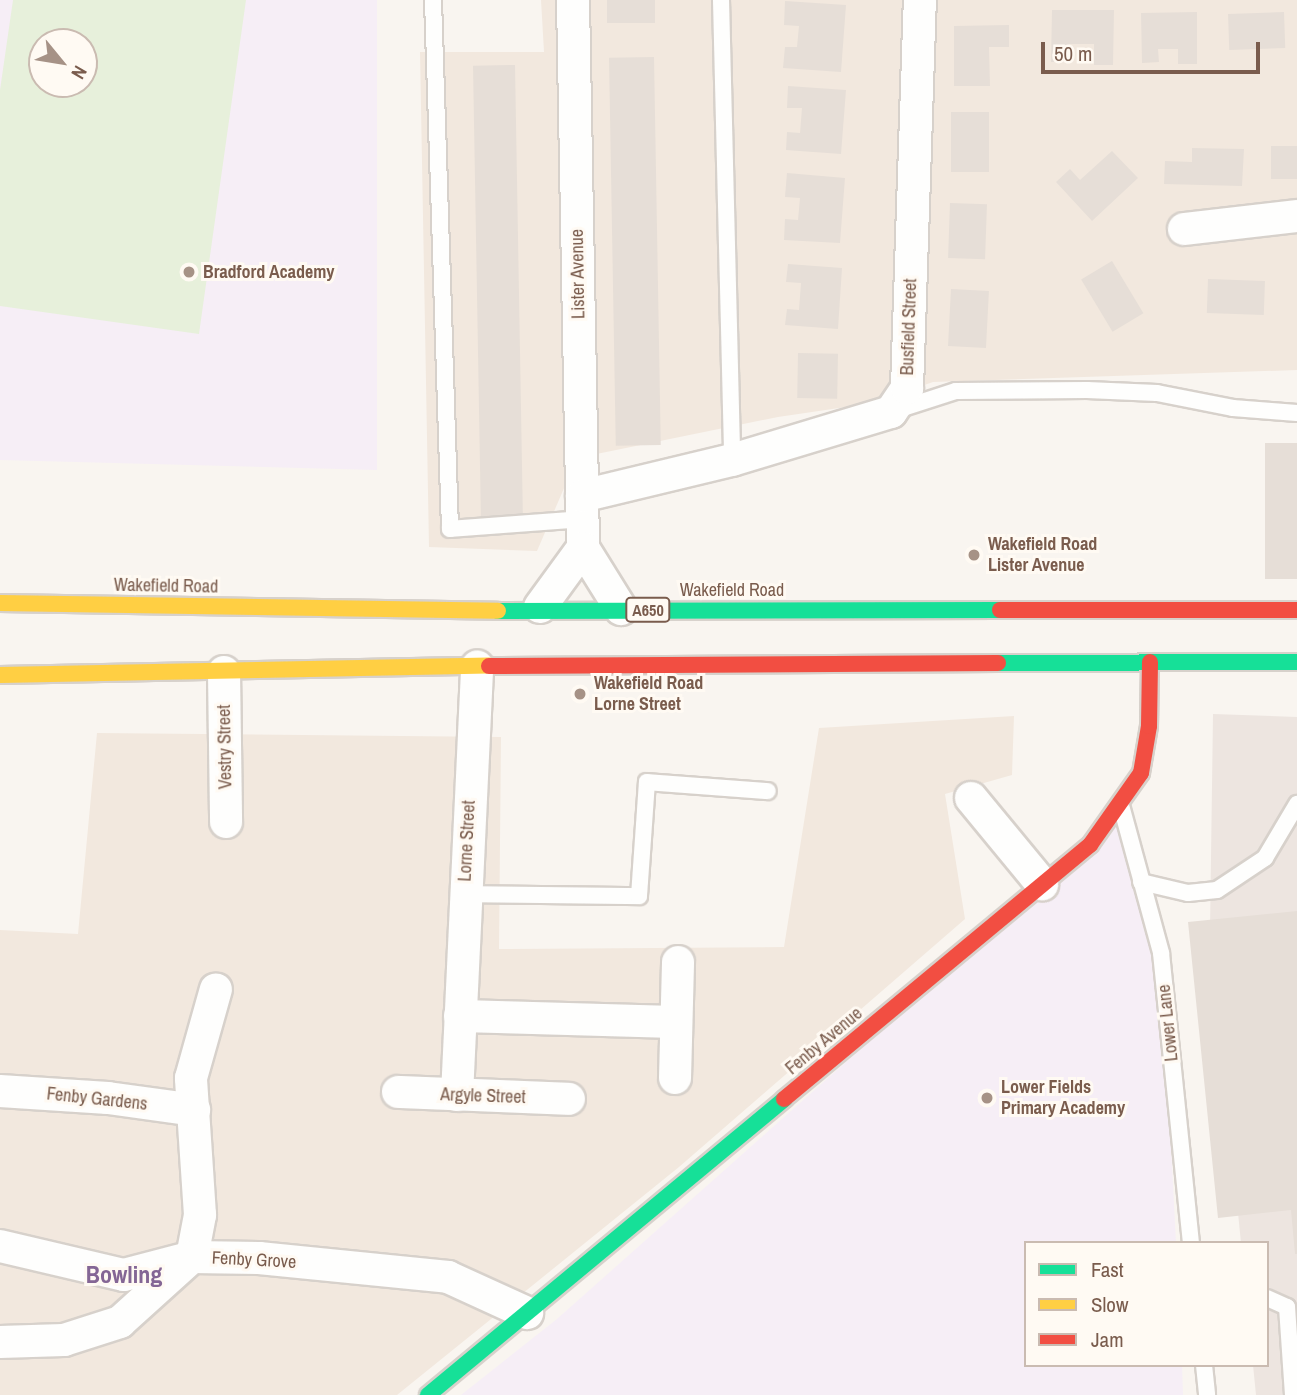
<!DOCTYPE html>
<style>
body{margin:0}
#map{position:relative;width:1297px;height:1395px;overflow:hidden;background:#f9f5f0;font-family:"Archivo Narrow",sans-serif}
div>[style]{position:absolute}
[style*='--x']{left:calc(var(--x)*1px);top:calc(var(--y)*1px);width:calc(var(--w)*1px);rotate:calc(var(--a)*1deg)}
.residential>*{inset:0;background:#f2e8de}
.industrial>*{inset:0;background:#ede5e0}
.education>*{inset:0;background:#f6eef6}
.green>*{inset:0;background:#e7f0db}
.building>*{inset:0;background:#e6ded7;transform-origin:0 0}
.roads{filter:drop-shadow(2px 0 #d7d1cb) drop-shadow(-2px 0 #d7d1cb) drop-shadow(0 2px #d7d1cb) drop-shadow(0 -2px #d7d1cb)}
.lane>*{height:16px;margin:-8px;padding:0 8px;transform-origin:8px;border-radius:8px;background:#fefefd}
.street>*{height:32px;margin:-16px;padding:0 16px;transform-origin:16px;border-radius:16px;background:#fefefd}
.fast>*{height:16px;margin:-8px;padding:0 8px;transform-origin:8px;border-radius:8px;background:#16e098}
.slow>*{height:16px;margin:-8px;padding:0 8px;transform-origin:8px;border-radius:8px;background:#ffcf43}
.jam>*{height:16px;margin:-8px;padding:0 8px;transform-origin:8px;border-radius:8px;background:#f24e42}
.dots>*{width:19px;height:19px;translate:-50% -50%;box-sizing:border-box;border:4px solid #fffaf3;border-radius:50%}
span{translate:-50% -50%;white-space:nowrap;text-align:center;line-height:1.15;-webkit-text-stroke:6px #fffaf3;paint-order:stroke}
.shield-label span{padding:2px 5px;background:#fffaf3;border:2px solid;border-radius:5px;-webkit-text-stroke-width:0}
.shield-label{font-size:16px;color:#7a5c4d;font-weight:700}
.poi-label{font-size:18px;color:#7a5c4d;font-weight:700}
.left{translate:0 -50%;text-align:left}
.street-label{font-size:18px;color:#7a5c4d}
.district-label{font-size:24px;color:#846695;font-weight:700}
.legend{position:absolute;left:1024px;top:1241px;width:245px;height:126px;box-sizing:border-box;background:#fffaf3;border:2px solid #cabbb1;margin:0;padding:9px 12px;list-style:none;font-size:21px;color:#7a5c4d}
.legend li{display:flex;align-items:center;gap:14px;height:35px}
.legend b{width:35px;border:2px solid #cabbb1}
.north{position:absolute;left:28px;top:28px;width:70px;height:70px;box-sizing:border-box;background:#fffaf3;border:2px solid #cabbb1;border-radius:50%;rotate:120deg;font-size:19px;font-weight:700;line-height:28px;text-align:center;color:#7a5c4d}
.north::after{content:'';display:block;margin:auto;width:24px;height:32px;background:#a69286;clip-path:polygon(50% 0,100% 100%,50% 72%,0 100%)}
.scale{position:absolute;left:1041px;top:42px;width:219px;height:32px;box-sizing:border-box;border:4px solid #7a5c4d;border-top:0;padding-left:9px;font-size:21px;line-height:24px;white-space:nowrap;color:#7a5c4d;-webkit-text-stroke:5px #fffaf3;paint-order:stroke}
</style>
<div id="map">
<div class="residential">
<i style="clip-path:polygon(541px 0,1297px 0,1297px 370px,933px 382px,873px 403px,778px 417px,577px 458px,537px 551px,429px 547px,420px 52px,544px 52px)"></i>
<i style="clip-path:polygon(1014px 716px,1012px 775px,945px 794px,965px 919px,679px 1167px,397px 1395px,0 1395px,0 930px,78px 934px,97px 733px,501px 737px,499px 949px,784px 947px,819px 728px)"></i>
</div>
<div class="industrial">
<i style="clip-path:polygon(1213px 714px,1297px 717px,1297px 1395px,1256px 1395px,1253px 1365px,1267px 1365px,1267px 1243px,1241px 1243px,1210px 929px)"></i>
</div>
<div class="education">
<i style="clip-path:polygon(evenodd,0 0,377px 0,377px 470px,0 460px,0 0,42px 42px,84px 42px,84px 84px,42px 84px,42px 42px)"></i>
<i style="clip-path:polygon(1121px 807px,1161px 953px,1176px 1243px,1026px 1243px,1026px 1365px,1182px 1365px,1183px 1395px,461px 1395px,557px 1319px,1090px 845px)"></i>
</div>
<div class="green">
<i style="clip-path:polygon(evenodd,13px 0,246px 0,199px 334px,0 306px,0 90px,13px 0,42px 42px,84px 42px,84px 84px,42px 84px,42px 42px)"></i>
</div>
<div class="building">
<i style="left:607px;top:0;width:48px;height:23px"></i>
<i style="clip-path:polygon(785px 1px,846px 5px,841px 72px,783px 68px,785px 47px,797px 47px,799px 26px,784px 25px)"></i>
<i style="clip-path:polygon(1052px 10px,1114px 10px,1113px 65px,1094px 65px,1094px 44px,1069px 44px,1069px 62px,1051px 62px)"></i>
<i style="clip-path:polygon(1197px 12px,1197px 64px,1178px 64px,1178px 49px,1158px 49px,1159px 62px,1142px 63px,1141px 13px)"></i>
<i style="left:1284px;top:12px;width:36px;height:56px;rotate:88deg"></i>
<i style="clip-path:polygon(1009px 25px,1009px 47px,989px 47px,990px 86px,954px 86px,954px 26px)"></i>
<i style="left:654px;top:57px;width:388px;height:45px;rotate:89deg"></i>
<i style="left:515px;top:65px;width:456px;height:42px;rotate:89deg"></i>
<i style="clip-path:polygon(788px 86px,846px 90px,841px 154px,786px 150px,787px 132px,800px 133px,802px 108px,787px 108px)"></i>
<i style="left:951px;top:112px;width:38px;height:60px"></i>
<i style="left:1271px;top:146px;width:26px;height:33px"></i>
<i style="clip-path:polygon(1192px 148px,1244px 149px,1242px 186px,1164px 184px,1165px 161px,1192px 162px)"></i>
<i style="clip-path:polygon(1112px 151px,1138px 178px,1092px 221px,1056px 182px,1070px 169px,1080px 180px)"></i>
<i style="clip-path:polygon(787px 173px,845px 178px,840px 243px,784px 240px,785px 219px,798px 220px,800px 198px,785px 197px)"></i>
<i style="left:950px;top:203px;width:37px;height:55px;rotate:2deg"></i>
<i style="left:1112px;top:261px;width:61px;height:36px;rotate:59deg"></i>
<i style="clip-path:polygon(788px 264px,842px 268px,838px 329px,785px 325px,787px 309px,799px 310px,801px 283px,786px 282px)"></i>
<i style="left:1208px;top:279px;width:57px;height:34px;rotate:2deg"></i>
<i style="left:951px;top:289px;width:38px;height:57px;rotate:3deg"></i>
<i style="left:798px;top:353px;width:40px;height:45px;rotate:1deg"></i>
<i style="left:1297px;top:443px;width:136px;height:32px;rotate:90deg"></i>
<i style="clip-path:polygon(1297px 911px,1297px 1254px,1295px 1254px,1291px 1210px,1218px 1218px,1188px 922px)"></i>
</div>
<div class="roads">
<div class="lane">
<i style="--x:433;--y:0;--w:529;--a:88.16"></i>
<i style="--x:450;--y:529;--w:133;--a:-4.3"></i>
<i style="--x:721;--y:0;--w:460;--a:88.6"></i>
<i style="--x:897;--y:410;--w:62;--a:-17.9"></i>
<i style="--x:956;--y:391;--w:131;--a:-0.4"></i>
<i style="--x:1087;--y:390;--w:70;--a:2.5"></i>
<i style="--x:1157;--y:393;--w:77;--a:11.2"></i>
<i style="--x:1233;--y:408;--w:64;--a:4.5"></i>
<i style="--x:1122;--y:809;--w:149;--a:74.8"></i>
<i style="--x:1161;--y:953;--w:292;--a:84.1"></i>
<i style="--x:1141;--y:882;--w:48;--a:13.2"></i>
<i style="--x:1188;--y:893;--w:29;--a:-6"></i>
<i style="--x:1217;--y:890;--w:58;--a:-33.7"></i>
<i style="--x:1265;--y:858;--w:63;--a:-59.3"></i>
<i style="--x:464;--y:894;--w:175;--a:0.7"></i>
<i style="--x:639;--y:896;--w:114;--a:-86"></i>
<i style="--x:647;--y:782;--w:121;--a:4.3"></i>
<i style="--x:1267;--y:1298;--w:22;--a:24"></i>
<i style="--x:1287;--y:1307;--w:88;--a:86.1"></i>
<i style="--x:1204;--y:1365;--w:30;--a:84"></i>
</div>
<div class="street">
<i style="--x:573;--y:0;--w:548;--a:88.95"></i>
<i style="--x:583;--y:548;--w:72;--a:58.1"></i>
<i style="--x:1184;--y:229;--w:114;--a:-6.6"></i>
<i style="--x:582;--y:496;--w:154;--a:-13.5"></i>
<i style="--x:732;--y:460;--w:166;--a:-16.8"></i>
<i style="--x:891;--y:412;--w:29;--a:-56"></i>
<i style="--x:907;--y:388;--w:388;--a:-88.1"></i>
<i style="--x:540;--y:607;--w:73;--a:-53.9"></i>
<i style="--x:224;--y:672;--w:150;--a:89.2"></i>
<i style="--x:971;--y:798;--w:112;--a:50.5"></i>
<i style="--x:460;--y:1016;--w:216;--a:1.6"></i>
<i style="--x:675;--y:1078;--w:116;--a:-88.5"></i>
<i style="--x:0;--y:1091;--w:108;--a:3.7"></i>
<i style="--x:108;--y:1098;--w:87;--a:7.9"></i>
<i style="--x:398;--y:1092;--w:171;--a:2.3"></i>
<i style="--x:457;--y:1095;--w:429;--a:-87.3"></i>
<i style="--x:0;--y:1246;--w:127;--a:13.2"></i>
<i style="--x:124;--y:1275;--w:70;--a:-14.8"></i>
<i style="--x:192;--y:1257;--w:43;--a:-79.2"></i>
<i style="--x:200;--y:1215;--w:137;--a:-93.8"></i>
<i style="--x:191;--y:1078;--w:92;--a:-74.3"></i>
<i style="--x:0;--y:1342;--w:64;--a:-1.8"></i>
<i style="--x:64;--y:1340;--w:59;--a:-17.8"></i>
<i style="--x:120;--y:1322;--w:97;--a:-42.1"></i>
<i style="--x:192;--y:1257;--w:67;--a:0.9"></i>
<i style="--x:259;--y:1258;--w:190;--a:5.7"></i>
<i style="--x:448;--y:1277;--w:87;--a:24.5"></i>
</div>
<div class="fast">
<i style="--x:498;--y:611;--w:502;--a:-0.11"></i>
<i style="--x:998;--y:663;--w:299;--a:-0.2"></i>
<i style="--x:428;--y:1395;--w:463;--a:-39.7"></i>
</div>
<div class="slow">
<i style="--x:0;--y:603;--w:498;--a:0.9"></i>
<i style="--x:0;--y:675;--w:489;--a:-1.1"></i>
</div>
<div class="jam">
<i style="--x:1000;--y:610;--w:297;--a:0"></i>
<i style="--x:489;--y:666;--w:509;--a:-0.34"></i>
<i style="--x:784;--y:1099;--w:398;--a:-39.7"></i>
<i style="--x:1090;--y:845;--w:88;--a:-54.7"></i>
<i style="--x:1141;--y:773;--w:48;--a:-80.3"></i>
<i style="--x:1149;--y:726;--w:64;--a:-89.1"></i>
</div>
</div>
<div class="dots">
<i style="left:189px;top:272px;background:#a69286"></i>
<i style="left:974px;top:555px;background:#a69286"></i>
<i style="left:580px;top:694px;background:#a69286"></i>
<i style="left:987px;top:1098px;background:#a69286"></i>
</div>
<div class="shield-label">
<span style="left:648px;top:610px">A650</span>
</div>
<div class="poi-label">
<span class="left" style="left:203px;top:272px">Bradford Academy</span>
<span class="left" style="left:988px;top:555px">Wakefield Road<br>Lister Avenue</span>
<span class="left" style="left:594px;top:694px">Wakefield Road<br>Lorne Street</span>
<span class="left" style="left:1001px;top:1098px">Lower Fields<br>Primary Academy</span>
</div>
<div class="street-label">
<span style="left:578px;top:274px;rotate:-91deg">Lister Avenue</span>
<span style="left:909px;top:327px;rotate:-88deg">Busfield Street</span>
<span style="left:166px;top:586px;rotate:1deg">Wakefield Road</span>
<span style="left:732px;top:590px">Wakefield Road</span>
<span style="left:225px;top:747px;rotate:-91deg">Vestry Street</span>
<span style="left:467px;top:841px;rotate:-87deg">Lorne Street</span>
<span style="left:1168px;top:1023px;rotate:-96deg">Lower Lane</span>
<span style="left:824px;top:1041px;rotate:-40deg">Fenby Avenue</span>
<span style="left:483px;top:1096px;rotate:2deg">Argyle Street</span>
<span style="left:97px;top:1099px;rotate:6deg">Fenby Gardens</span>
<span style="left:254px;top:1260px;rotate:3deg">Fenby Grove</span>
</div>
<div class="district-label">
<span style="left:124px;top:1275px">Bowling</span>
</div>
<ul class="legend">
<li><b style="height:9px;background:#16e098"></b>Fast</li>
<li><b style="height:9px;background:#ffcf43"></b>Slow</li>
<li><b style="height:9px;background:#f24e42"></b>Jam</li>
</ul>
<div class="north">N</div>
<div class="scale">50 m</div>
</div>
